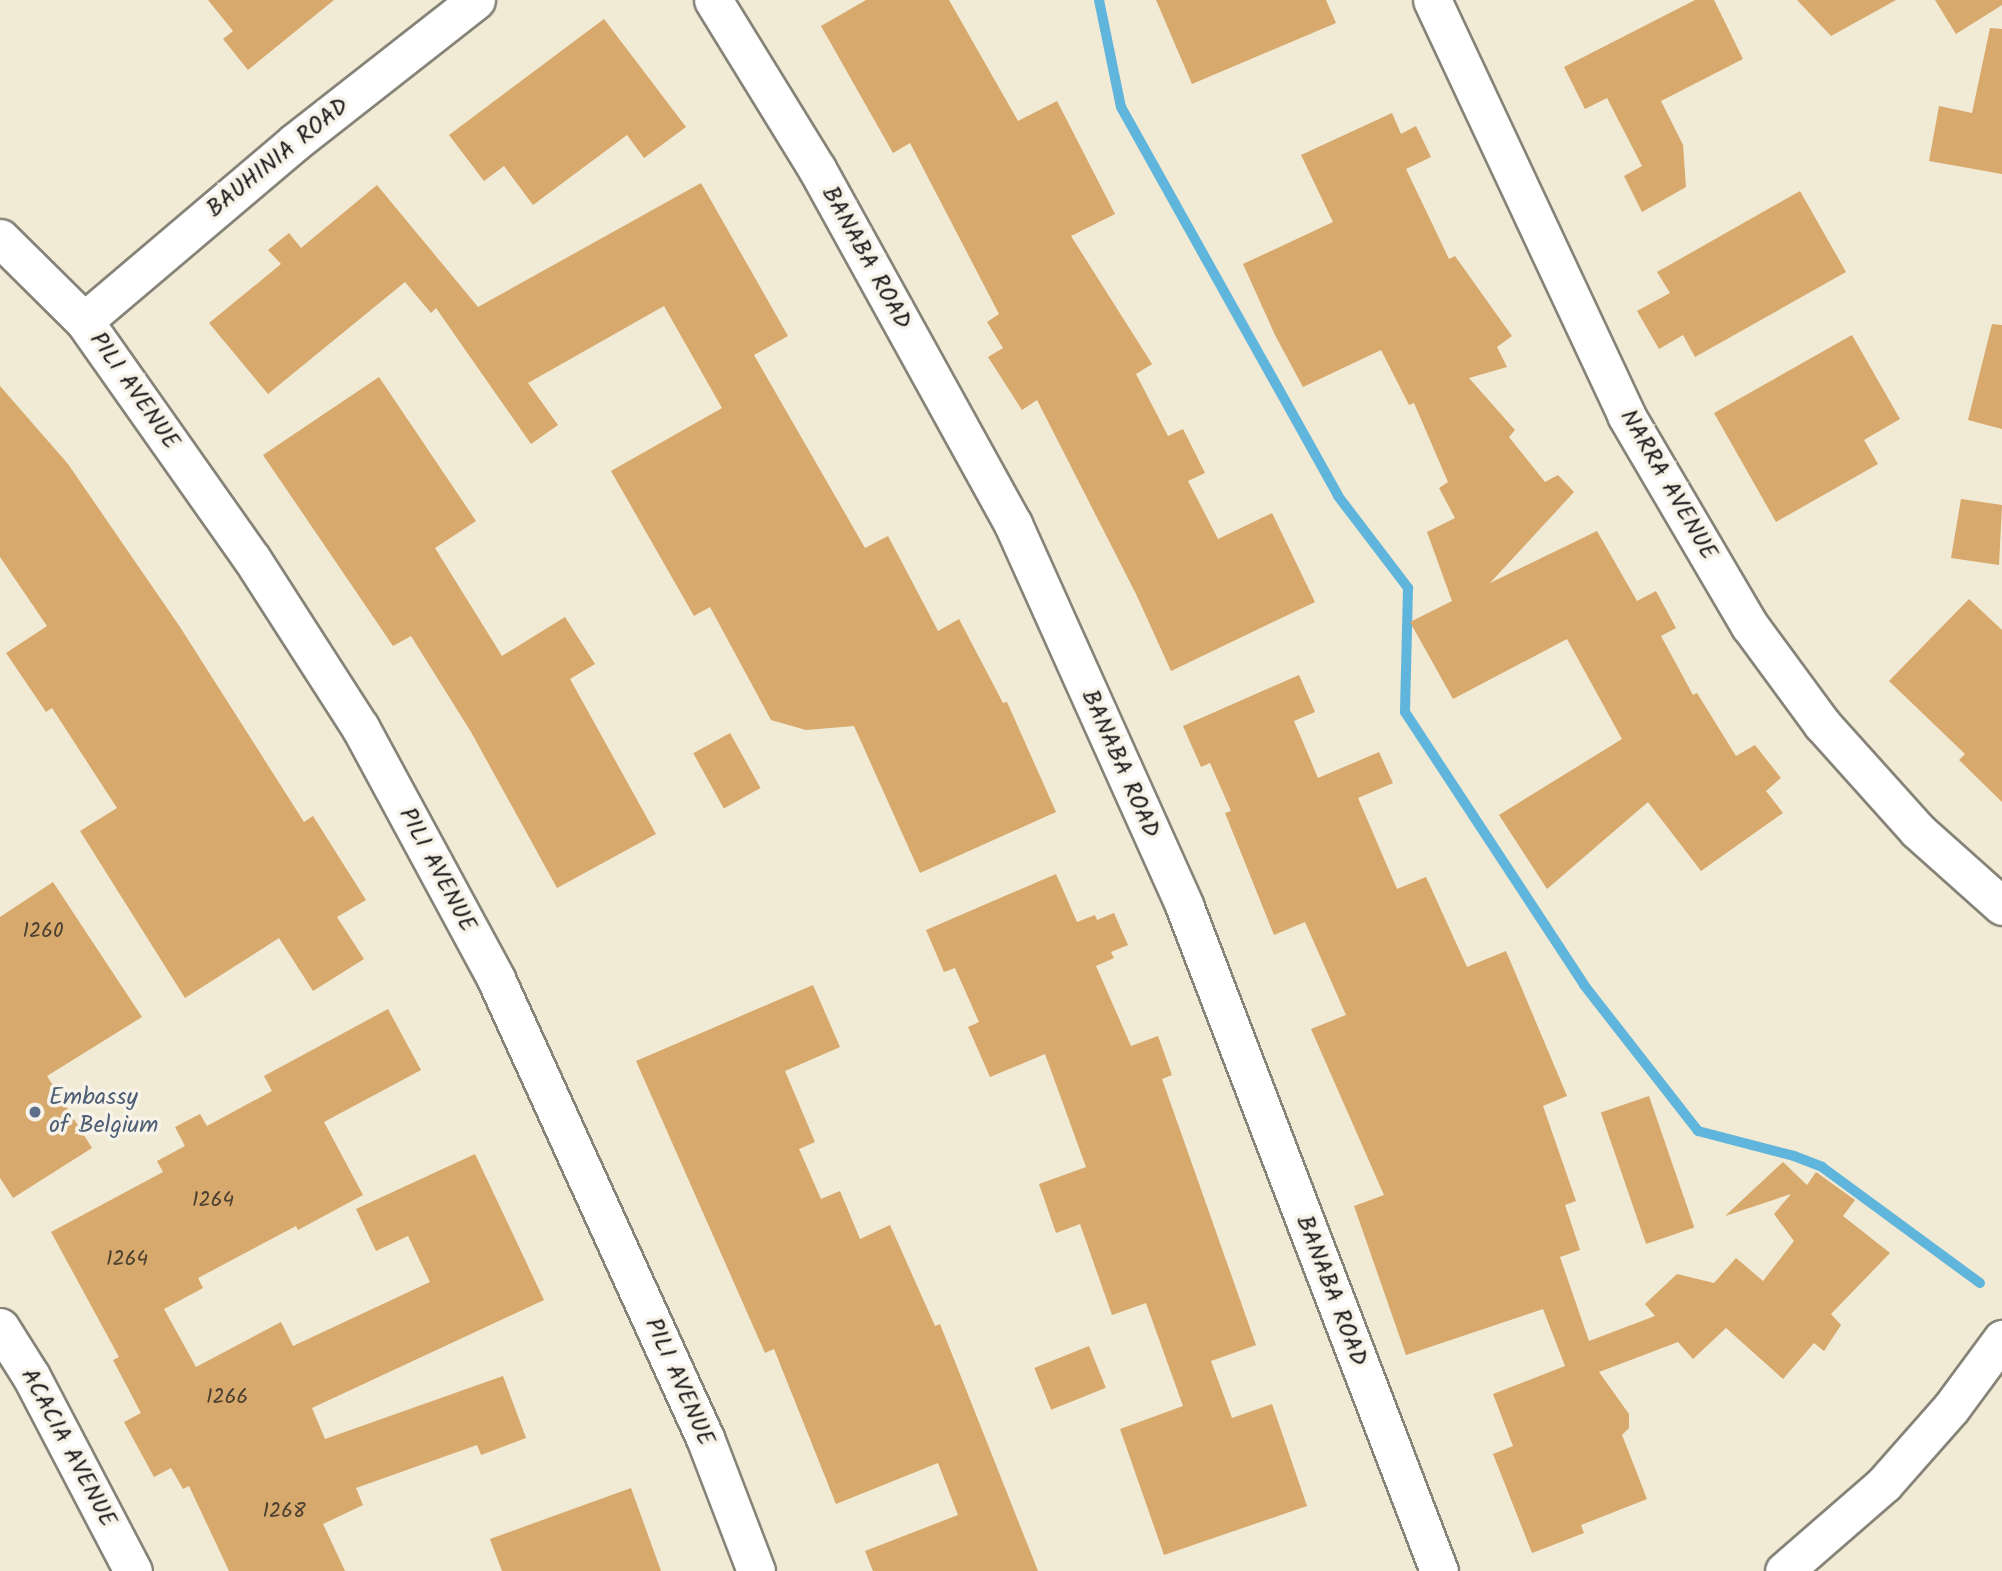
<!DOCTYPE html>
<style>
body{margin:0}
#map{position:relative;width:2002px;height:1571px;overflow:hidden;background:#f1ead4;font-family:Kalam,sans-serif}
div>[style]{position:absolute}
[style*='--x']{left:calc(var(--x)*1px);top:calc(var(--y)*1px);width:calc(var(--w)*1px);rotate:calc(var(--a)*1deg)}
.stream>*{height:10px;margin:-5px;padding:0 5px;transform-origin:5px;border-radius:5px;background:#60b5dc}
.building>*{inset:0;background:#d7a96d;transform-origin:0 0}
.roads{filter:drop-shadow(2px 0 #868378) drop-shadow(-2px 0 #868378) drop-shadow(0 2px #868378) drop-shadow(0 -2px #868378)}
.street>*{height:37px;margin:-18.5px;padding:0 18.5px;transform-origin:18.5px;border-radius:18.5px;background:#fff}
.dots>*{width:19px;height:19px;translate:-50% -50%;box-sizing:border-box;border:4px solid #f7f3e8;border-radius:50%}
span{translate:-50% -50%;white-space:nowrap;text-align:center;line-height:1.15;-webkit-text-stroke:7px #f7f3e8;paint-order:stroke}
.number-label{font-size:21px;color:#4b3f30}
.number-label span{-webkit-text-stroke-width:0}
.street-label{font-size:24px;color:#1c1c1c}
.service-label{font-size:24px;color:#4e5e75}
.left{translate:0 -50%;text-align:left}
</style>
<div id="map">
<div class="stream">
<i style="--x:1099;--y:0;--w:109;--a:78.4"></i>
<i style="--x:1121;--y:107;--w:445;--a:60.8"></i>
<i style="--x:1338;--y:496;--w:116;--a:52.7"></i>
<i style="--x:1408;--y:588;--w:124;--a:91.4"></i>
<i style="--x:1405;--y:712;--w:326;--a:56.7"></i>
<i style="--x:1584;--y:985;--w:185;--a:52"></i>
<i style="--x:1698;--y:1131;--w:99;--a:14.6"></i>
<i style="--x:1794;--y:1156;--w:30;--a:21"></i>
<i style="--x:1822;--y:1167;--w:196;--a:36.3"></i>
</div>
<div class="building">
<i style="clip-path:polygon(208px 0,334px 0,248px 70px,223px 39px,233px 31px)"></i>
<i style="clip-path:polygon(866px 0,949px 0,1018px 121px,1057px 101px,1115px 214px,1071px 236px,1152px 364px,1136px 374px,1168px 436px,1183px 429px,1205px 473px,1188px 481px,1218px 539px,1272px 513px,1315px 602px,1171px 671px,1136px 594px,1037px 400px,1022px 410px,988px 357px,1003px 348px,987px 322px,999px 314px,910px 143px,893px 153px,821px 26px)"></i>
<i style="clip-path:polygon(1156px 0,1326px 0,1336px 23px,1192px 84px)"></i>
<i style="clip-path:polygon(1695px 0,1714px 0,1743px 59px,1661px 101px,1683px 145px,1686px 187px,1642px 212px,1624px 176px,1642px 166px,1607px 98px,1585px 109px,1564px 67px)"></i>
<i style="clip-path:polygon(1797px 0,1896px 0,1831px 36px)"></i>
<i style="clip-path:polygon(1935px 0,2002px 0,2002px 5px,1956px 34px)"></i>
<i style="clip-path:polygon(604px 19px,686px 127px,644px 158px,627px 135px,533px 205px,504px 166px,484px 181px,449px 135px)"></i>
<i style="clip-path:polygon(1990px 28px,2002px 29px,2002px 174px,1929px 161px,1939px 106px,1972px 113px)"></i>
<i style="clip-path:polygon(1392px 113px,1401px 134px,1416px 126px,1431px 157px,1406px 169px,1449px 259px,1455px 256px,1512px 336px,1497px 347px,1507px 367px,1469px 378px,1515px 430px,1509px 437px,1545px 482px,1558px 475px,1574px 492px,1490px 583px,1597px 531px,1637px 601px,1656px 591px,1676px 628px,1661px 636px,1693px 695px,1697px 693px,1736px 756px,1755px 745px,1781px 778px,1766px 791px,1783px 813px,1701px 871px,1648px 802px,1547px 889px,1499px 815px,1622px 739px,1567px 639px,1453px 699px,1410px 622px,1452px 601px,1427px 532px,1455px 518px,1439px 488px,1448px 482px,1414px 403px,1409px 405px,1381px 350px,1303px 387px,1275px 335px,1243px 264px,1333px 222px,1301px 155px)"></i>
<i style="clip-path:polygon(701px 183px,788px 336px,754px 355px,865px 548px,888px 536px,938px 631px,959px 619px,1003px 703px,1007px 702px,1056px 812px,920px 873px,854px 726px,806px 730px,771px 720px,710px 607px,694px 616px,611px 471px,722px 408px,664px 306px,528px 383px,558px 425px,531px 444px,436px 308px,431px 313px,405px 282px,268px 394px,209px 323px,281px 264px,268px 250px,289px 233px,301px 248px,377px 185px,478px 307px)"></i>
<i style="clip-path:polygon(1800px 191px,1846px 272px,1695px 357px,1683px 335px,1659px 349px,1637px 311px,1670px 293px,1657px 272px)"></i>
<i style="clip-path:polygon(1992px 324px,2002px 325px,2002px 429px,1968px 420px)"></i>
<i style="clip-path:polygon(1852px 335px,1900px 419px,1864px 440px,1878px 464px,1776px 522px,1714px 413px)"></i>
<i style="clip-path:polygon(379px 377px,476px 521px,435px 548px,502px 656px,565px 617px,595px 664px,570px 679px,656px 834px,557px 888px,471px 732px,411px 636px,393px 646px,263px 455px)"></i>
<i style="clip-path:polygon(0 386px,68px 464px,180px 627px,304px 822px,313px 816px,366px 900px,337px 917px,364px 959px,313px 991px,279px 938px,185px 998px,80px 831px,117px 808px,52px 708px,46px 712px,6px 653px,47px 626px,0 557px)"></i>
<i style="clip-path:polygon(1961px 499px,2002px 505px,1999px 565px,1951px 558px)"></i>
<i style="clip-path:polygon(1969px 599px,2002px 630px,2002px 802px,1959px 760px,1965px 754px,1889px 681px)"></i>
<i style="clip-path:polygon(1299px 675px,1315px 712px,1294px 721px,1318px 778px,1379px 752px,1393px 783px,1358px 798px,1397px 889px,1426px 877px,1467px 967px,1506px 951px,1567px 1096px,1543px 1106px,1576px 1201px,1565px 1205px,1580px 1250px,1560px 1257px,1589px 1341px,1655px 1316px,1645px 1304px,1677px 1274px,1714px 1283px,1736px 1258px,1763px 1281px,1794px 1241px,1774px 1214px,1791px 1194px,1725px 1216px,1783px 1162px,1807px 1185px,1816px 1172px,1855px 1200px,1843px 1216px,1890px 1253px,1831px 1314px,1841px 1325px,1824px 1351px,1814px 1343px,1783px 1379px,1726px 1328px,1693px 1359px,1678px 1342px,1599px 1372px,1629px 1414px,1629px 1428px,1622px 1435px,1647px 1499px,1581px 1525px,1584px 1533px,1532px 1553px,1493px 1454px,1513px 1446px,1493px 1394px,1565px 1366px,1543px 1309px,1406px 1355px,1354px 1206px,1384px 1195px,1311px 1029px,1346px 1015px,1305px 922px,1274px 935px,1225px 813px,1231px 811px,1210px 763px,1201px 767px,1183px 726px)"></i>
<i style="left:730px;top:733px;width:63px;height:42px;rotate:61deg"></i>
<i style="clip-path:polygon(1056px 874px,1077px 922px,1095px 915px,1097px 920px,1114px 913px,1128px 945px,1111px 952px,1114px 958px,1096px 966px,1131px 1046px,1158px 1036px,1172px 1075px,1162px 1079px,1256px 1345px,1211px 1361px,1232px 1418px,1272px 1404px,1307px 1506px,1164px 1555px,1120px 1429px,1183px 1406px,1146px 1303px,1112px 1315px,1080px 1224px,1056px 1233px,1039px 1184px,1086px 1167px,1045px 1054px,990px 1077px,968px 1027px,979px 1022px,955px 968px,944px 972px,926px 930px)"></i>
<i style="clip-path:polygon(53px 882px,142px 1017px,47px 1076px,92px 1148px,13px 1198px,0 1178px,0 917px)"></i>
<i style="clip-path:polygon(813px 985px,840px 1047px,785px 1071px,815px 1142px,799px 1149px,821px 1199px,840px 1191px,860px 1239px,890px 1225px,935px 1326px,940px 1324px,1038px 1571px,873px 1571px,865px 1551px,958px 1515px,938px 1463px,836px 1504px,774px 1349px,765px 1353px,636px 1061px)"></i>
<i style="clip-path:polygon(388px 1009px,421px 1070px,324px 1122px,363px 1195px,298px 1230px,296px 1226px,198px 1278px,203px 1288px,164px 1309px,196px 1367px,281px 1322px,293px 1346px,430px 1282px,408px 1236px,376px 1251px,356px 1209px,475px 1154px,544px 1300px,312px 1408px,325px 1439px,503px 1376px,526px 1438px,481px 1455px,477px 1445px,356px 1488px,363px 1505px,323px 1524px,345px 1571px,229px 1571px,189px 1486px,183px 1489px,171px 1468px,154px 1477px,124px 1422px,141px 1413px,113px 1360px,119px 1357px,51px 1232px,163px 1172px,157px 1161px,185px 1146px,175px 1127px,200px 1114px,207px 1126px,272px 1091px,264px 1076px)"></i>
<i style="left:1649px;top:1096px;width:139px;height:51px;rotate:71deg"></i>
<i style="left:1089px;top:1346px;width:45px;height:59px;rotate:68deg"></i>
<i style="clip-path:polygon(631px 1488px,661px 1571px,502px 1571px,490px 1539px)"></i>
</div>
<div class="roads">
<div class="street">
<i style="--x:713;--y:0;--w:198;--a:58.4"></i>
<i style="--x:817;--y:169;--w:406;--a:61.1"></i>
<i style="--x:1013;--y:524;--w:418;--a:65.8"></i>
<i style="--x:1184;--y:905;--w:713;--a:69.05"></i>
<i style="--x:1432;--y:0;--w:458;--a:64.9"></i>
<i style="--x:1626;--y:415;--w:245;--a:59.6"></i>
<i style="--x:1750;--y:626;--w:122;--a:53.7"></i>
<i style="--x:1822;--y:724;--w:142;--a:48.1"></i>
<i style="--x:1917;--y:830;--w:114;--a:41.8"></i>
<i style="--x:0;--y:238;--w:118;--a:44.7"></i>
<i style="--x:84;--y:321;--w:291;--a:54.8"></i>
<i style="--x:252;--y:559;--w:200;--a:57.3"></i>
<i style="--x:360;--y:727;--w:286;--a:61.6"></i>
<i style="--x:496;--y:979;--w:504;--a:65.52"></i>
<i style="--x:705;--y:1438;--w:142;--a:69"></i>
<i style="--x:84;--y:321;--w:277;--a:-40.3"></i>
<i style="--x:295;--y:142;--w:230;--a:-38.1"></i>
<i style="--x:0;--y:1327;--w:58;--a:57.7"></i>
<i style="--x:31;--y:1376;--w:220;--a:62.4"></i>
<i style="--x:1784;--y:1571;--w:133;--a:-41"></i>
<i style="--x:1884;--y:1484;--w:101;--a:-48.6"></i>
<i style="--x:1951;--y:1408;--w:86;--a:-53.5"></i>
</div>
</div>
<div class="dots">
<i style="left:35px;top:1112px;background:#5c6f8a"></i>
</div>
<div class="number-label">
<span style="left:43px;top:932px">1260</span>
<span style="left:213px;top:1201px">1264</span>
<span style="left:127px;top:1260px">1264</span>
<span style="left:227px;top:1398px">1266</span>
<span style="left:284px;top:1512px">1268</span>
</div>
<div class="street-label">
<span style="left:278px;top:158px;rotate:-39deg">BAUHINIA ROAD</span>
<span style="left:866px;top:258px;rotate:61deg">BANABA ROAD</span>
<span style="left:134px;top:391px;rotate:55deg">PILI AVENUE</span>
<span style="left:1668px;top:485px;rotate:60deg">NARRA AVENUE</span>
<span style="left:1120px;top:764px;rotate:66deg">BANABA ROAD</span>
<span style="left:437px;top:870px;rotate:62deg">PILI AVENUE</span>
<span style="left:1331px;top:1291px;rotate:69deg">BANABA ROAD</span>
<span style="left:679px;top:1382px;rotate:66deg">PILI AVENUE</span>
<span style="left:68px;top:1448px;rotate:62deg">ACACIA AVENUE</span>
</div>
<div class="service-label">
<span class="left" style="left:49px;top:1112px">Embassy<br>of Belgium</span>
</div>
</div>
